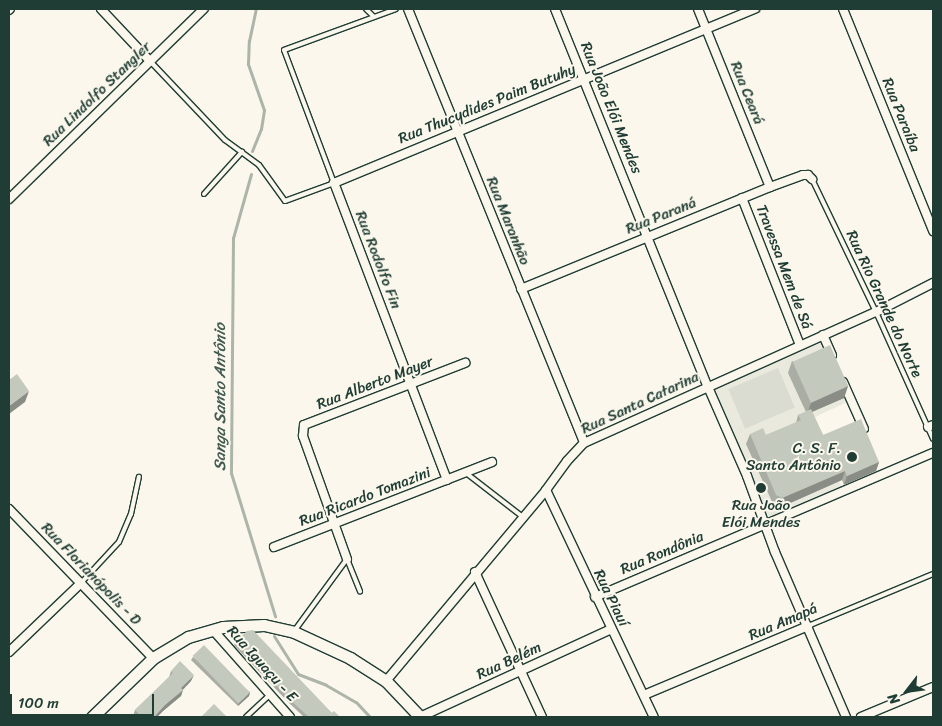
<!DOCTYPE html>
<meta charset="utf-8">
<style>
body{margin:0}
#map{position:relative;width:942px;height:726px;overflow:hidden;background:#fbf7ec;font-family:Sriracha,sans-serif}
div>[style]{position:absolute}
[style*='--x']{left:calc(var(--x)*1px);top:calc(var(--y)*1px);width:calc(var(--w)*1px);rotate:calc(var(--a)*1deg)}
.built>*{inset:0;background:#eae9de}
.green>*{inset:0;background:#dbdcd1;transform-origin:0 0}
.stream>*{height:3px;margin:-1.5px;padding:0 1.5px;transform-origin:1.5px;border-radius:1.5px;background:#adb4aa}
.roads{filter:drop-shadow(1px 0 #1f3d34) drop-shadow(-1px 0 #1f3d34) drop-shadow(0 1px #1f3d34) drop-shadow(0 -1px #1f3d34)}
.lane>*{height:4px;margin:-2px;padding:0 2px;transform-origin:2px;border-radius:2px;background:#fbf7ec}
.street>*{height:8px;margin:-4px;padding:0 4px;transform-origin:4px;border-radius:4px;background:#fbf7ec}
.secondary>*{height:11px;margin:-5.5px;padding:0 5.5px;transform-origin:5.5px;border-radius:5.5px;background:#fbf7ec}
.wall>*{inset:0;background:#a9ada3}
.shaded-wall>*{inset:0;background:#898d85}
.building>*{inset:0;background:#c4c9be;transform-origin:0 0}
.dots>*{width:14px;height:14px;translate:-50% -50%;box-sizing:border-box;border:2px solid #fbf7ec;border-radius:50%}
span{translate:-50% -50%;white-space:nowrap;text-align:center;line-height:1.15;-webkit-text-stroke:4px #fbf7ec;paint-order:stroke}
.street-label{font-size:15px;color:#1f3d34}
.poi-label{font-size:15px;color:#1f3d34}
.right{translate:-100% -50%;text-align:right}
.water-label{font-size:16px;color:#425b52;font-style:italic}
.frame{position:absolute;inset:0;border:10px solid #1f3d34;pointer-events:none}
.north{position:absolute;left:882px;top:666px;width:50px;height:50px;-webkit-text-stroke:4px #fbf7ec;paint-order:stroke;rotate:240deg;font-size:14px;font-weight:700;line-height:20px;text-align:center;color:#1f3d34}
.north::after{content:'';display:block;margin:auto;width:18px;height:22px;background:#1f3d34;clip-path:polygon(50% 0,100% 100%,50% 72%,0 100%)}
.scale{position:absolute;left:10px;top:694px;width:144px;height:22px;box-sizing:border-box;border:2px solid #1f3d34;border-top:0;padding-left:6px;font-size:15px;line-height:18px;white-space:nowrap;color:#1f3d34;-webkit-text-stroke:4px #fbf7ec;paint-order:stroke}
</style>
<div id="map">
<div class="built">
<i style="clip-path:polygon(822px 342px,847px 402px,813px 418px,843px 490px,768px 520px,713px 389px)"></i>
</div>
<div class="green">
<i style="left:778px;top:368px;width:43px;height:54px;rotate:67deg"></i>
</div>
<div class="stream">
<i style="--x:252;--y:151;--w:24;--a:-68"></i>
<i style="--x:261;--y:129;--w:19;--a:-81"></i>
<i style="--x:264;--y:110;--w:49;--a:-109.2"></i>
<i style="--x:248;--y:64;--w:23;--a:-88"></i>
<i style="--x:249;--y:41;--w:33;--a:-78"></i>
<i style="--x:251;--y:174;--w:66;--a:105.7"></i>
<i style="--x:233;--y:238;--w:235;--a:90.5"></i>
<i style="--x:231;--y:473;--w:150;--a:72.9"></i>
<i style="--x:274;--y:636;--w:45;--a:57.7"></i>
<i style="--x:298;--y:674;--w:30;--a:21"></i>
<i style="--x:326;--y:685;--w:34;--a:30"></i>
<i style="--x:356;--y:702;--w:21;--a:47"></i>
</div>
<div class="roads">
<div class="lane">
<i style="--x:366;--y:9;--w:11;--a:45"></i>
<i style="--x:150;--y:61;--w:109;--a:46.5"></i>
<i style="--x:225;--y:140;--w:42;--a:36.3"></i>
<i style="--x:259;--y:165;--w:44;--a:54.2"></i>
<i style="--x:285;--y:201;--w:52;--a:-20.2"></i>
<i style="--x:334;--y:183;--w:142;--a:-110.6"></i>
<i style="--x:284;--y:50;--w:119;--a:-20.1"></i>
<i style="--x:812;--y:179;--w:148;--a:64.3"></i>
<i style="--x:876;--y:312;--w:139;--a:65.8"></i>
<i style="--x:204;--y:194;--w:57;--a:-47.9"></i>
<i style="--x:466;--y:473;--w:72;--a:37.7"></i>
<i style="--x:347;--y:559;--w:35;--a:68"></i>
<i style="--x:81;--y:583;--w:56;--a:-47.2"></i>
<i style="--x:119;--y:542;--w:30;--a:-67"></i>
<i style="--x:131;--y:514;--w:38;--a:-78"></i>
<i style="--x:808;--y:626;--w:135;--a:-22.6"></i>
<i style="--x:295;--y:630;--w:88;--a:-53.8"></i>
<i style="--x:246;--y:717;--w:34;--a:-43"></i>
</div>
<div class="street">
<i style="--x:101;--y:9;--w:71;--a:46.7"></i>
<i style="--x:408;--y:9;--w:468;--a:67.9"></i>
<i style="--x:555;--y:9;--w:408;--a:68"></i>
<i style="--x:708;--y:387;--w:97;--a:66.3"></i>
<i style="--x:747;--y:476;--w:81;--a:69.8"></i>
<i style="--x:775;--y:552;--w:180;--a:66.7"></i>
<i style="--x:698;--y:9;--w:192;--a:68"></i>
<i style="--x:843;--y:9;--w:240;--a:67.9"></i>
<i style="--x:9;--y:10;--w:1;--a:-45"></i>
<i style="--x:742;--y:198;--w:158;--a:68.5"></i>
<i style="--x:9;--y:199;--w:272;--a:-44.3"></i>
<i style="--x:521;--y:289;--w:269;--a:-22.3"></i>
<i style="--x:770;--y:187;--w:35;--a:-20"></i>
<i style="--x:803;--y:175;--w:5;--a:0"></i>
<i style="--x:808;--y:175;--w:6;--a:45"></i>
<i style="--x:823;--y:335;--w:22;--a:66"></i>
<i style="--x:843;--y:382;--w:51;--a:65.9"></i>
<i style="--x:928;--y:427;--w:5;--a:-22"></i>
<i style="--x:447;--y:480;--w:318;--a:-110.8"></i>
<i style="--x:334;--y:183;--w:456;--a:-22.5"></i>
<i style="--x:546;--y:490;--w:251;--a:64.6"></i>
<i style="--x:9;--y:509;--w:207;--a:46"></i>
<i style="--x:274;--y:547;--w:234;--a:-21.3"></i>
<i style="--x:347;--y:559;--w:131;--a:-109.7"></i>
<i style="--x:303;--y:436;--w:11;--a:-85"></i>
<i style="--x:304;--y:425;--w:173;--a:-21.1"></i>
<i style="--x:475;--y:572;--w:160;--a:65.2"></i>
<i style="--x:595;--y:597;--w:367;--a:-23.1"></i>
<i style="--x:213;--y:630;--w:116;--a:48.5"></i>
<i style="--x:9;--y:652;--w:100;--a:-43.8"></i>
<i style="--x:386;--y:681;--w:249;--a:-50"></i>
<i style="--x:546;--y:490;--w:36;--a:-54"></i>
<i style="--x:567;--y:461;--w:25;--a:-47"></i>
<i style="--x:584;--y:443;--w:320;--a:-24.2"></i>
<i style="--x:876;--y:312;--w:64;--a:-27"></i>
<i style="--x:644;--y:695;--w:178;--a:-22.8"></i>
<i style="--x:420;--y:717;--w:210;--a:-24.7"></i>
<i style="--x:861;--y:717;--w:78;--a:-22.6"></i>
</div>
<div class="secondary">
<i style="--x:92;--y:717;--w:85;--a:-44"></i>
<i style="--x:153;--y:658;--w:41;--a:-31"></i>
<i style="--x:188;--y:637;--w:36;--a:-16"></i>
<i style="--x:223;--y:627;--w:41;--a:-2.8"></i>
<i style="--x:264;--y:625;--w:31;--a:13"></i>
<i style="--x:294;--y:632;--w:62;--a:24.9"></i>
<i style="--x:350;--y:658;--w:43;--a:32.6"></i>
<i style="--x:386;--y:681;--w:50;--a:46.6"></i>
</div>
</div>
<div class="wall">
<i style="clip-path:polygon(792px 361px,848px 386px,844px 398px,812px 412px,823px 435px,879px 462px,876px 471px,844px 485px,842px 480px,779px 508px,773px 504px,746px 444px,750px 434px,766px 435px,796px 423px,798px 415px,806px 412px,788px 373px)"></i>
<i style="clip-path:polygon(235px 642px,332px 713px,340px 717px,304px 717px,288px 702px,234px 645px)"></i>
<i style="clip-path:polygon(193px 657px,250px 692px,249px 696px,238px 706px,191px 660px)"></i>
<i style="clip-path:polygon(171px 671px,191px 681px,183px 689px,181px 696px,163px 711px,157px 717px,134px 717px,133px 716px,135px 710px,169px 677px)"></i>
</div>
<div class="shaded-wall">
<i style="clip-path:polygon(848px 386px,844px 398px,807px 414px,811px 403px)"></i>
<i style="clip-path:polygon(29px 391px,25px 402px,9px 414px,9px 406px)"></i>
<i style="clip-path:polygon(879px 462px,876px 471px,844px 485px,847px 476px)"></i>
<i style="clip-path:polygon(845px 471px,842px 480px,779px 508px,782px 498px)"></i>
<i style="clip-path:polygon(194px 675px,191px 681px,179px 694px,181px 688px)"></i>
<i style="clip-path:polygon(183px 690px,181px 696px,163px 711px,157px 717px,154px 717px,165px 705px)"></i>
<i style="clip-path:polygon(250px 692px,249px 696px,238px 706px,239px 703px)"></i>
</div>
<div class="building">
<i style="left:830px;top:345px;width:45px;height:41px;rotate:66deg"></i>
<i style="clip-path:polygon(17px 374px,29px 391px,9px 406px,9px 380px)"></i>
<i style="clip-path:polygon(811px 409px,823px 435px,861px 419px,879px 462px,847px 476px,845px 471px,782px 498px,776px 495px,750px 434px,763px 428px,766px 435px,801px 420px,798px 415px)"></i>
<i style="clip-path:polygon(253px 630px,332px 713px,334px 711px,340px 717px,309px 717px,289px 699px,235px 642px,247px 631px)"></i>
<i style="left:204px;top:645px;width:66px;height:16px;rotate:46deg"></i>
<i style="clip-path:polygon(180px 661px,194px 675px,181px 688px,183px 690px,165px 705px,154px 717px,138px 717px,140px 715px,135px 710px,173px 673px,171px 671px)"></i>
<i style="clip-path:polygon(214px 704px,227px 717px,201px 717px)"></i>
</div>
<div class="dots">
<i style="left:852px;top:457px;background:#1f3d34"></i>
<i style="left:761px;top:488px;background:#1f3d34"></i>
</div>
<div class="street-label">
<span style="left:747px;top:93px;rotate:68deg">Rua Ceará</span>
<span style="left:97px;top:94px;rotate:-44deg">Rua Lindolfo Stangler</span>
<span style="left:487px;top:104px;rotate:-22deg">Rua Thucydides Paim Butuhy</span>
<span style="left:611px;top:108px;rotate:68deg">Rua João Elói Mendes</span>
<span style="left:901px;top:115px;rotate:68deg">Rua Paraíba</span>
<span style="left:661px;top:216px;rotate:-22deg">Rua Paraná</span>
<span style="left:508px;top:221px;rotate:68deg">Rua Maranhão</span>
<span style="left:378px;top:260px;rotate:69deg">Rua Rodolfo Fin</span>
<span style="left:784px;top:267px;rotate:69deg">Travessa Mem de Sá</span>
<span style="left:884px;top:304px;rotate:65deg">Rua Rio Grande do Norte</span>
<span style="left:375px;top:383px;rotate:-21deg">Rua Alberto Mayer</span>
<span style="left:640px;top:403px;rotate:-25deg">Rua Santa Catarina</span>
<span style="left:365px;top:497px;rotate:-21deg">Rua Ricardo Tomazini</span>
<span style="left:662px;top:553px;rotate:-23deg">Rua Rondônia</span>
<span style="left:91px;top:574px;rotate:46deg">Rua Florianópolis - D</span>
<span style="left:611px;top:598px;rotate:64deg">Rua Piauí</span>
<span style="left:783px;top:622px;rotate:-23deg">Rua Amapá</span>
<span style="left:509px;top:661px;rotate:-25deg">Rua Belém</span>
<span style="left:262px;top:664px;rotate:48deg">Rua Iguaçu - E</span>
</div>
<div class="poi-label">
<span class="right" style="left:841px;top:457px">C. S. F.<br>Santo Antônio</span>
<span style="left:761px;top:514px">Rua João<br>Elói Mendes</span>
</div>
<div class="water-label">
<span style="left:220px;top:397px;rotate:-90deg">Sanga Santo Antônio</span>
</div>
<div class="frame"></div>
<div class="north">N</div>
<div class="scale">100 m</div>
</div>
